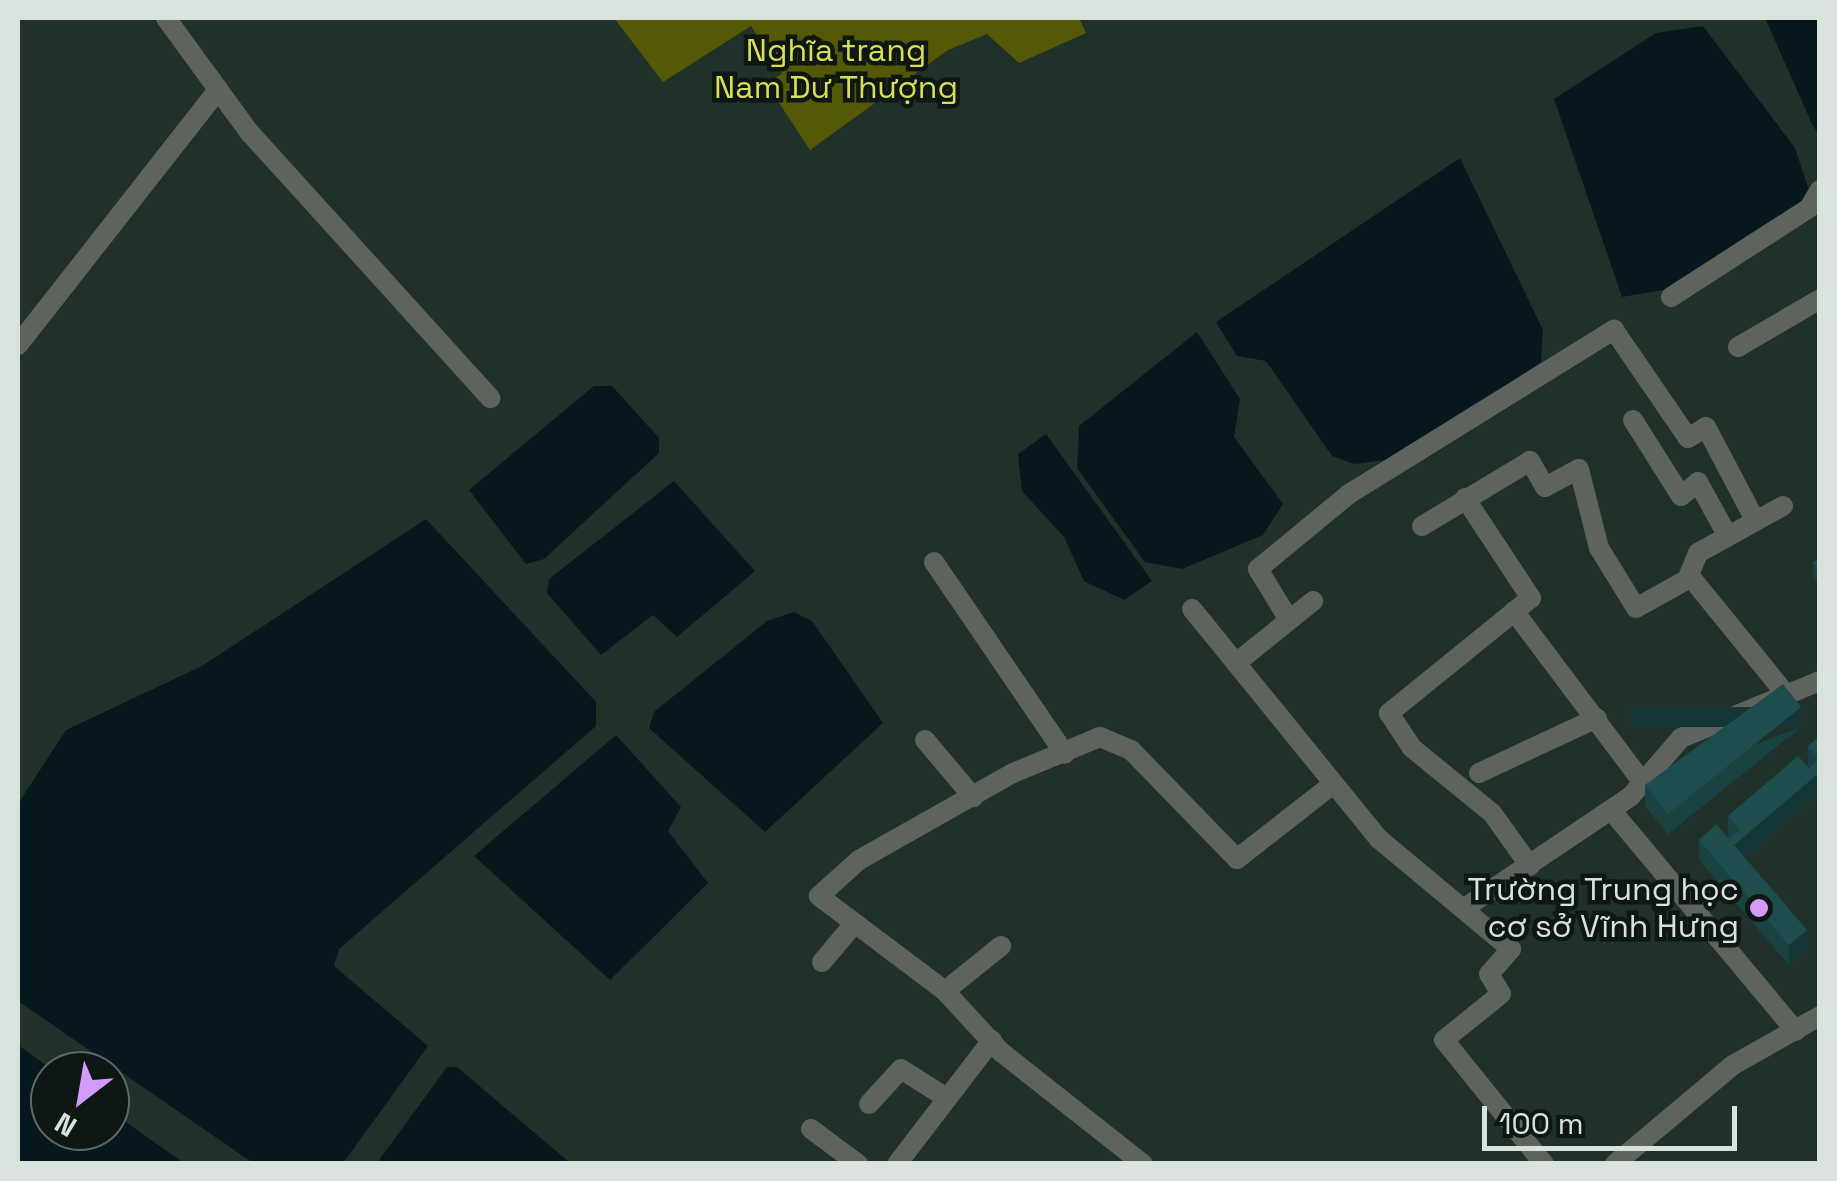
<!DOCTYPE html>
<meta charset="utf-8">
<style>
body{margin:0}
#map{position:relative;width:1837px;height:1181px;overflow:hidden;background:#20312a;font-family:"Space Grotesk",sans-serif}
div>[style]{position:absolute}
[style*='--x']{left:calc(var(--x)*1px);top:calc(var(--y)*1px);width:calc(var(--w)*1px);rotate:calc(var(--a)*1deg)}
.green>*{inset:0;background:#555905}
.water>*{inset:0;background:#07171e}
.minor>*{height:20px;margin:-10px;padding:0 10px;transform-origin:10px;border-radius:10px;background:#5e635d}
.wall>*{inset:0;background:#1a4243}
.shaded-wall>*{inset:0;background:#153637;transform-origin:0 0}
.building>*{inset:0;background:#1e4d4e}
.dots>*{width:28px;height:28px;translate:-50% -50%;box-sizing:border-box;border:5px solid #0f1714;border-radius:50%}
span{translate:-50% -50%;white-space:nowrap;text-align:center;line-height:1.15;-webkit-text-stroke:9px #0f1714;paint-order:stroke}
.park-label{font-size:32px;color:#d7df57}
.poi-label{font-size:32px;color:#d8e3de}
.right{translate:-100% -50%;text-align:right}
.frame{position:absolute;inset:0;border:20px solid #d8e3de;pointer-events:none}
.north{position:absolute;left:30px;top:1051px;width:100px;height:100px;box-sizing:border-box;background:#0f1714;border:2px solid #5f6965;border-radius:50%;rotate:211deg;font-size:28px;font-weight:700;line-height:40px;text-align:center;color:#d8e3de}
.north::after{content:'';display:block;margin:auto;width:35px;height:45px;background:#d39cfc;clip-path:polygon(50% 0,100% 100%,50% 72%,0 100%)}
.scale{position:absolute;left:1482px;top:1106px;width:255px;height:45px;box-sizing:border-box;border:5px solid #d8e3de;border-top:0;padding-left:12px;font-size:30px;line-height:35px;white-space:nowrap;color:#d8e3de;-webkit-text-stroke:8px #0f1714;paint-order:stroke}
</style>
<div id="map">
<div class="green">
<i style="clip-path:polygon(614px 18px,1079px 18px,1086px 33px,1019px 63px,987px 34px,948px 50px,810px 150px,766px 83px,782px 74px,751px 26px,663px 82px)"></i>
</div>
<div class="water">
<i style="clip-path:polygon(1765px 18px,1819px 18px,1819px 135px,1812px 124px)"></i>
<i style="clip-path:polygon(1703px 26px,1795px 148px,1812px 199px,1675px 288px,1622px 297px,1554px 99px,1656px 33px)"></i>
<i style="clip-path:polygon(1460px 158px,1543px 330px,1541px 362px,1401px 458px,1354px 464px,1332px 456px,1266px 361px,1237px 356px,1216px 322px)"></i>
<i style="clip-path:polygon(1197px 332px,1240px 399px,1234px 437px,1283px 504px,1263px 535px,1182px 569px,1145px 562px,1077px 468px,1079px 426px)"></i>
<i style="clip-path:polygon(594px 386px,612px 386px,659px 438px,659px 453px,544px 559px,526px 564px,469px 490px)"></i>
<i style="clip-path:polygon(1046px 434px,1152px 581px,1124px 600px,1084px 581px,1064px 537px,1022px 491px,1018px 454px)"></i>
<i style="clip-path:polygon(674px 481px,755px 571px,677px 637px,653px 615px,601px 655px,547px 593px,549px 579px)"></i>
<i style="clip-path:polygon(426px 519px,596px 702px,596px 726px,339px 949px,334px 966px,428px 1046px,343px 1163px,253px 1163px,18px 1001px,18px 804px,66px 730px,202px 666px)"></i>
<i style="clip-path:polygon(794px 612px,812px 621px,883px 723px,765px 832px,649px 728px,654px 712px,767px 621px)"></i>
<i style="clip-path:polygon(616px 735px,681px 807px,668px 831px,708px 883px,610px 980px,474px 856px)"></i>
<i style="clip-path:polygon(18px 1045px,54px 1071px,50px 1131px,110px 1131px,110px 1111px,184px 1163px,18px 1163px)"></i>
<i style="clip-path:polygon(447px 1067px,457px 1067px,570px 1163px,377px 1163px)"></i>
</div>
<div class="minor">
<i style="--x:166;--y:18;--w:142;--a:53.9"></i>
<i style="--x:250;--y:133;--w:358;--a:47.8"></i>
<i style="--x:1671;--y:297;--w:164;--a:-32.8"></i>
<i style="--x:1809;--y:208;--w:21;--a:-59"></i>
<i style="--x:18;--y:345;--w:325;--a:-51.9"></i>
<i style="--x:1738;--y:347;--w:95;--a:-30.3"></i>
<i style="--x:1633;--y:420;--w:90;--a:57.7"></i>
<i style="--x:1681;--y:496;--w:22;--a:-39"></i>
<i style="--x:1698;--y:482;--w:58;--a:61.2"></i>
<i style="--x:1465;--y:498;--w:120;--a:56.6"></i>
<i style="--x:1531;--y:598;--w:183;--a:141"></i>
<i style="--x:1389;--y:713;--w:42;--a:56.7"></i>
<i style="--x:1412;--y:748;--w:103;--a:39.1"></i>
<i style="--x:1492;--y:813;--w:65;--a:54.4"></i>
<i style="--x:1783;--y:506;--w:97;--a:151.1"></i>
<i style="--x:1698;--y:553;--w:24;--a:112"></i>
<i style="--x:1689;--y:575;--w:151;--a:50.9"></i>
<i style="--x:1422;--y:526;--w:126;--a:-31"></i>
<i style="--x:1530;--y:461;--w:30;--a:60"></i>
<i style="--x:1545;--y:487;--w:38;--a:-28"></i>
<i style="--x:1579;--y:469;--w:81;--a:75.8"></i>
<i style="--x:1599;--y:548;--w:70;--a:58.3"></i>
<i style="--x:1636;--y:608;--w:62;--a:-29.1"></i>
<i style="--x:934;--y:562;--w:232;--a:55.7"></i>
<i style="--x:1192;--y:609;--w:296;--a:50.9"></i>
<i style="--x:1379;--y:839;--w:172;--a:39.8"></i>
<i style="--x:1511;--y:949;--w:33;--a:131"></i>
<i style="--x:1489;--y:974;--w:23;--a:59"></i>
<i style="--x:1501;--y:994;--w:73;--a:141.1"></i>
<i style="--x:1444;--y:1040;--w:159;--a:51.1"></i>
<i style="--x:1514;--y:611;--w:211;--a:53.1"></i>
<i style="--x:1289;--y:620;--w:60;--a:-121.3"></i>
<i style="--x:1258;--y:569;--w:118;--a:-39.5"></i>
<i style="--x:1349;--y:494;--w:312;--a:-31.8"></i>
<i style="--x:1614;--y:330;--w:131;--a:55.6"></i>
<i style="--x:1688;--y:438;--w:21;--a:-31"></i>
<i style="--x:1706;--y:427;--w:103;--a:62.2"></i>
<i style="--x:1236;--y:663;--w:99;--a:-38.8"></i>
<i style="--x:925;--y:740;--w:75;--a:49.9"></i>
<i style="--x:1479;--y:773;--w:130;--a:-25"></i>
<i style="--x:1611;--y:810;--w:288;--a:50.1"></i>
<i style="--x:1463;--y:909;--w:202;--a:-33.9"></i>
<i style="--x:1631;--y:796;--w:77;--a:-49.2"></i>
<i style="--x:1681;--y:738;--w:150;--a:-22.3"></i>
<i style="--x:822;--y:962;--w:50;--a:-49.9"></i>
<i style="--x:945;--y:991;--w:72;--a:-38.8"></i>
<i style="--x:869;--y:1104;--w:47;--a:-47.6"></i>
<i style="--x:901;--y:1069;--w:52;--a:32.5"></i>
<i style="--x:811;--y:1129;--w:59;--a:36.7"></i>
<i style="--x:897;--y:1164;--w:156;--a:-52.5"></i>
<i style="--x:1143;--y:1164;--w:181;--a:-141.7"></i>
<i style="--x:1001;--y:1052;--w:83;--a:-132.6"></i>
<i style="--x:945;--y:991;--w:158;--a:-143"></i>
<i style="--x:819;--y:896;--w:54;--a:-42"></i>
<i style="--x:859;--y:860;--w:177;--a:-29.5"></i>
<i style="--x:1013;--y:773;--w:94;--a:-22.5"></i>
<i style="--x:1100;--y:737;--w:34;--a:23"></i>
<i style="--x:1131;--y:750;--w:152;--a:45.8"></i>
<i style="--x:1237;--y:859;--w:122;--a:-38"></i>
<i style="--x:1615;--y:1164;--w:154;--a:-40"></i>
<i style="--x:1733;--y:1065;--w:100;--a:-29.4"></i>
</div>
<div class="wall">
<i style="clip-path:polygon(1820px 558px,1820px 584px,1813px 576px,1813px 562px)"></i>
<i style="clip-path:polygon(1801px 727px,1668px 834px,1645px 806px,1645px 785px)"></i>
<i style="clip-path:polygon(1820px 736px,1820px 792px,1744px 857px,1807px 950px,1789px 965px,1699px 860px,1699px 840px,1730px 838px,1728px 836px,1728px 816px,1810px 767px,1808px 766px,1808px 746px)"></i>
</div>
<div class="shaded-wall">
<i style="left:1801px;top:707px;width:20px;height:171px;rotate:90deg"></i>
<i style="clip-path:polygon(1820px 772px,1820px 792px,1734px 865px,1734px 845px)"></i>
<i style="clip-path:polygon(1807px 930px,1807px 950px,1789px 965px,1789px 945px)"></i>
</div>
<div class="building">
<i style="clip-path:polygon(1820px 558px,1820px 571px,1813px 562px)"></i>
<i style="clip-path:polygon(1783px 684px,1801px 707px,1668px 814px,1645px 785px)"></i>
<i style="clip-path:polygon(1820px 736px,1820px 772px,1734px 845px,1807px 930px,1789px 945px,1699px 840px,1716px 824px,1729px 839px,1740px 830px,1728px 816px,1798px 756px,1809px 768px,1819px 759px,1808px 746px)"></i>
</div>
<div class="dots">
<i style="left:1759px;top:908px;background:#d39cfc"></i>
</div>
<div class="park-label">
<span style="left:836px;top:69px">Nghĩa trang<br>Nam Dư Thượng</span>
</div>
<div class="poi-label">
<span class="right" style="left:1739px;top:908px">Trường Trung học<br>cơ sở Vĩnh Hưng</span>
</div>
<div class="frame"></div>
<div class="north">N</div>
<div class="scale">100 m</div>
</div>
